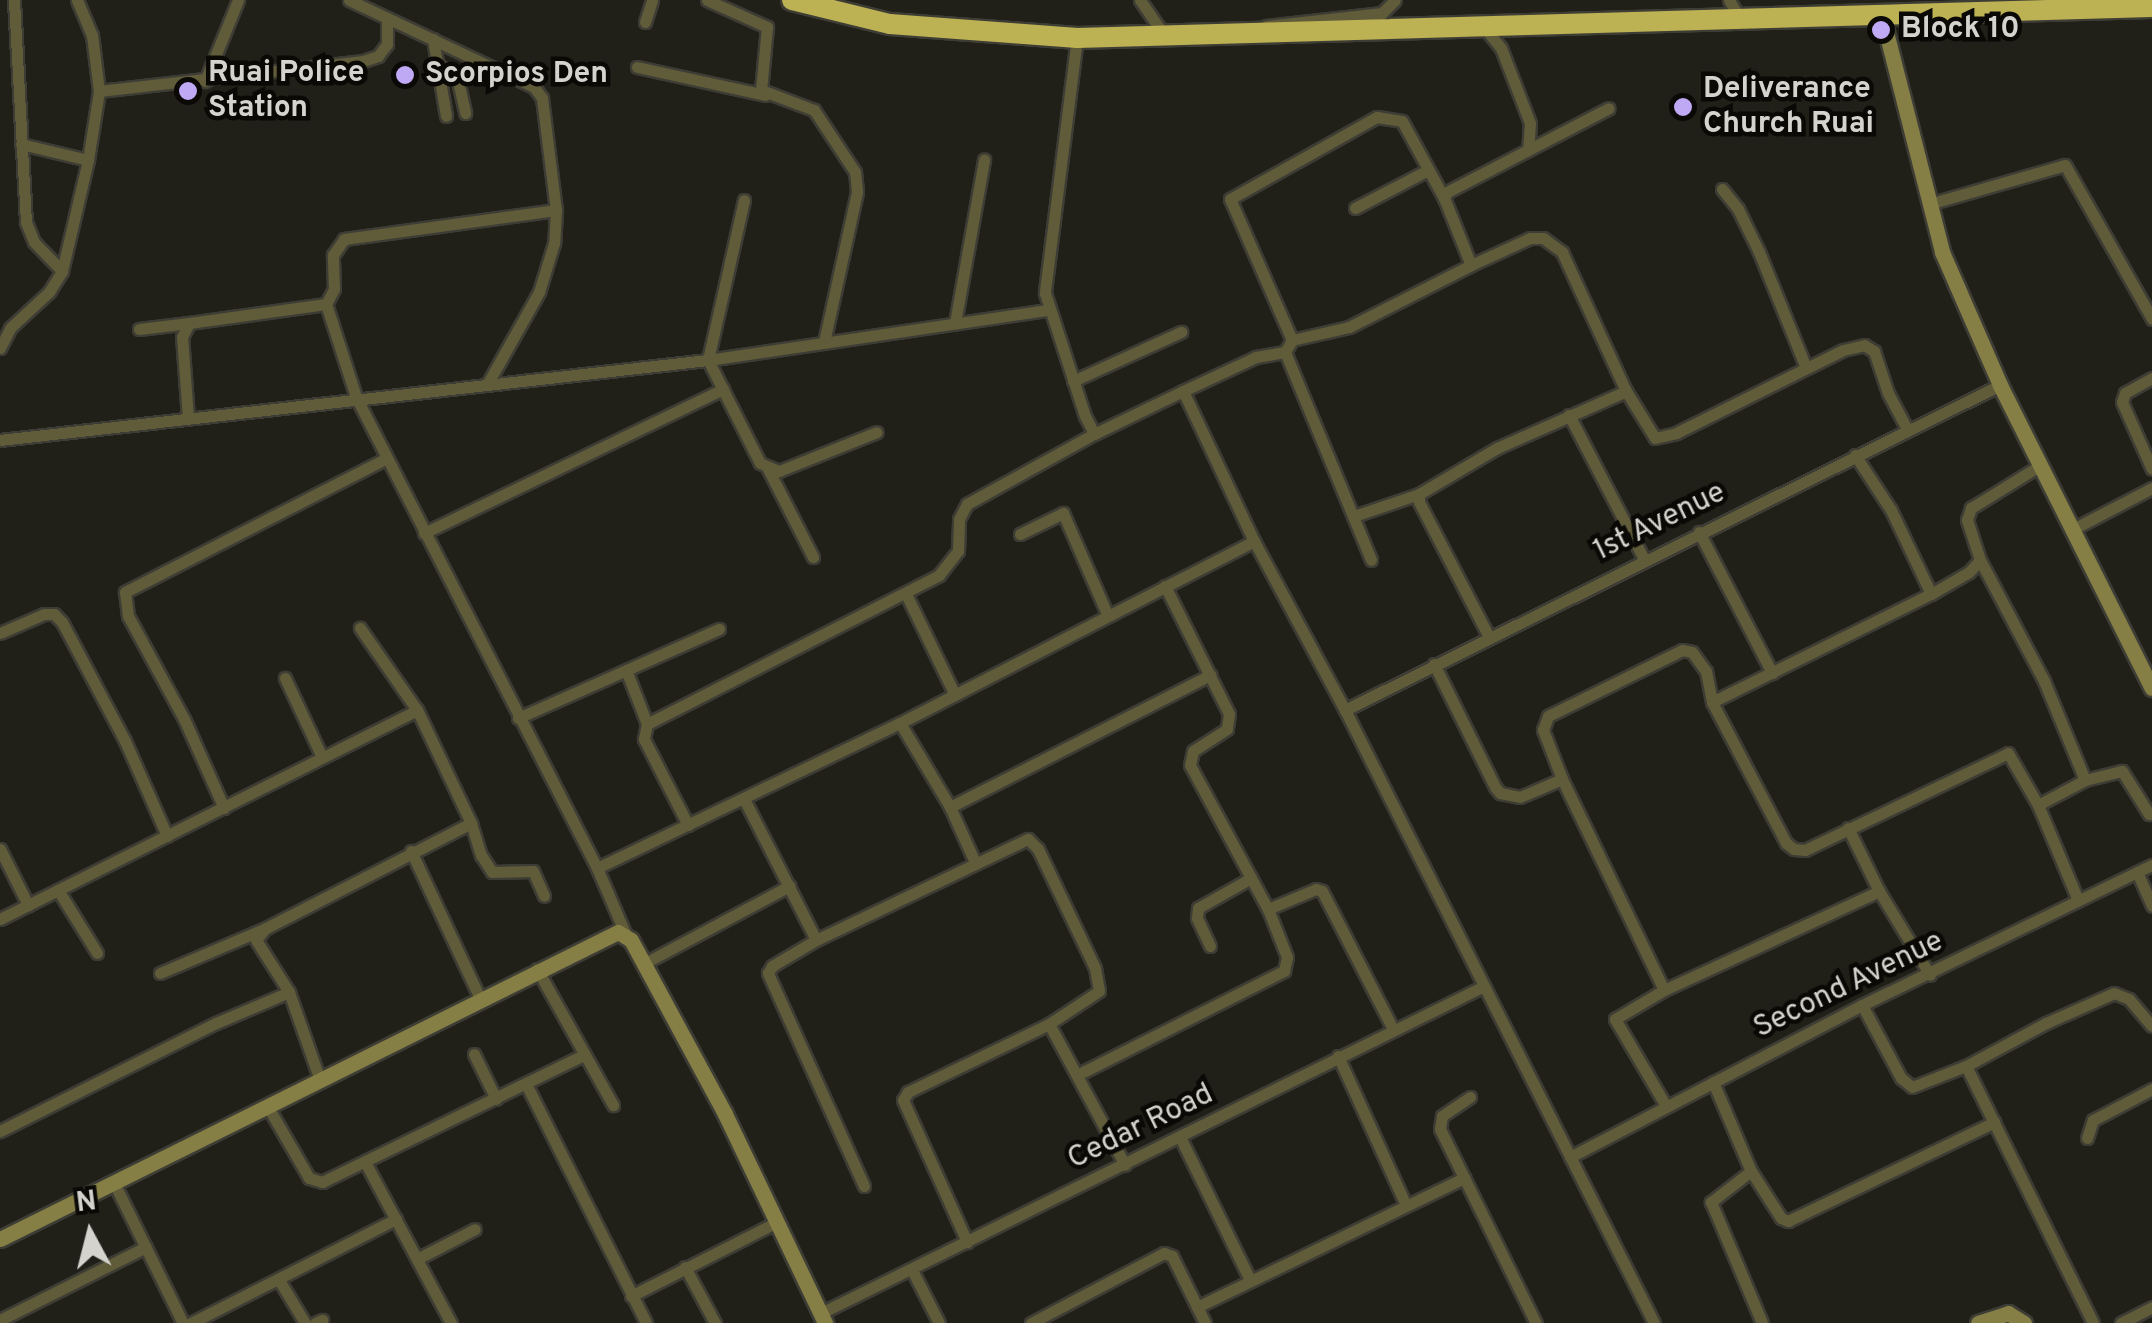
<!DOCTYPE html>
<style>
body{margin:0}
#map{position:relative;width:2152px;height:1323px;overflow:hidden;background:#212018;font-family:Overpass,sans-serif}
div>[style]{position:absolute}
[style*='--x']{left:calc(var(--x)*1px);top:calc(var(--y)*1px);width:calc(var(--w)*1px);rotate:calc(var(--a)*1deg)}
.roads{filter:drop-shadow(2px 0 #3e3d35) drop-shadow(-2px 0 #3e3d35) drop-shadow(0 2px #3e3d35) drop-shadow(0 -2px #3e3d35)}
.street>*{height:11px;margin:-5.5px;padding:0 5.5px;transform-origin:5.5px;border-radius:5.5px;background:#605c39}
.secondary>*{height:15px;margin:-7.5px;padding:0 7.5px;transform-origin:7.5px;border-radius:7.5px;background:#857f45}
.highway>*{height:20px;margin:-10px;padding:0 10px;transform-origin:10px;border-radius:10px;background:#bcb153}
.dots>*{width:28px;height:28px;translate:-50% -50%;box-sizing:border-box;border:5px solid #0a0906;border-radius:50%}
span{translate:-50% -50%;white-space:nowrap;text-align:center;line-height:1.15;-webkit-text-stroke:9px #0a0906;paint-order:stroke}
.poi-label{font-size:30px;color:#d4d3ce;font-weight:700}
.left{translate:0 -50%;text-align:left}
.street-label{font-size:30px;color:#d4d3ce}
.north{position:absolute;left:40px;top:1183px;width:100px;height:100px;-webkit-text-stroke:8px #0a0906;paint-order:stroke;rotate:353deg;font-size:28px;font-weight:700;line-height:40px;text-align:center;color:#d4d3ce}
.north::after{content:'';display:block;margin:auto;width:35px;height:45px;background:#d4d3ce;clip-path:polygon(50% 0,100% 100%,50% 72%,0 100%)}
</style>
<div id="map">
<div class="roads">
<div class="street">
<i style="--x:77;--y:0;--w:38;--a:67"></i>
<i style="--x:92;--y:35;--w:56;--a:82.9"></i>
<i style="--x:349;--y:0;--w:204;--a:25.2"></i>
<i style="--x:534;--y:87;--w:14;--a:54"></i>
<i style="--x:542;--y:98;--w:113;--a:82.9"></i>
<i style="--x:556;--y:210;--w:33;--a:93"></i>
<i style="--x:554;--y:243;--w:51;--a:107"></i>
<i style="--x:539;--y:292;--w:102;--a:119.3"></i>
<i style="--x:707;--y:0;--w:66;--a:24.2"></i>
<i style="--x:767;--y:27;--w:63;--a:95.4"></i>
<i style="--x:761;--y:90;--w:57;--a:20.7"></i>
<i style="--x:814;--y:110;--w:74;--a:56.5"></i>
<i style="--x:855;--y:172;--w:20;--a:84"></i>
<i style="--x:857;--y:192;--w:154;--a:102.4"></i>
<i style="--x:1140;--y:0;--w:42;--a:55.6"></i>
<i style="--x:1729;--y:0;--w:23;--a:59"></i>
<i style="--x:645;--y:22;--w:23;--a:-72"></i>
<i style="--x:1266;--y:26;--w:117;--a:-6.4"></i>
<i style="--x:1382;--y:13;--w:18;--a:-45"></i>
<i style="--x:1484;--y:27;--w:27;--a:51"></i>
<i style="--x:1501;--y:48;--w:80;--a:68.9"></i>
<i style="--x:1530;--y:123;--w:26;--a:94"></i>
<i style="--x:1077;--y:38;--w:257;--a:97.2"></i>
<i style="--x:1045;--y:293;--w:129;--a:72"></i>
<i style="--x:1085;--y:416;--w:20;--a:63"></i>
<i style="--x:1094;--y:434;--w:99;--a:-25.8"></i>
<i style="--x:1183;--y:391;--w:166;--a:64.7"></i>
<i style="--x:1254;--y:541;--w:192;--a:61.7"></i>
<i style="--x:1345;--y:710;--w:686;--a:63.25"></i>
<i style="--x:433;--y:39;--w:78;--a:80.4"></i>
<i style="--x:438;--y:65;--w:22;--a:32"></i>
<i style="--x:457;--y:77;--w:37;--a:77"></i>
<i style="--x:637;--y:67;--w:131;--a:12.3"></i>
<i style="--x:205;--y:81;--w:87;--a:-67.8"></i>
<i style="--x:21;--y:144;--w:69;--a:13.4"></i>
<i style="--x:1722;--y:189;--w:26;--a:51"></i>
<i style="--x:1738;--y:209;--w:48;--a:64"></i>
<i style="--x:1759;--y:252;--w:125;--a:67.9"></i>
<i style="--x:1444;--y:198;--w:7;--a:-63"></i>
<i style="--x:1447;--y:192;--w:182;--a:-27.4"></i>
<i style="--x:744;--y:200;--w:164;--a:102.7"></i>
<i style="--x:708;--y:360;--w:115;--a:63.2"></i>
<i style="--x:760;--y:463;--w:21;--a:23"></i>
<i style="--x:779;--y:471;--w:105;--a:-21.7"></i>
<i style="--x:1929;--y:204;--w:141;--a:-16"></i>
<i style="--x:2065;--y:165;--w:177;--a:60.5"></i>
<i style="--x:1355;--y:208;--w:82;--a:-27.5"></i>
<i style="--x:62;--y:271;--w:114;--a:-76.8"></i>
<i style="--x:88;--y:160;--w:70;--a:-80.9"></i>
<i style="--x:99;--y:91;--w:266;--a:-6.5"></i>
<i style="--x:363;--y:61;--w:16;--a:-18"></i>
<i style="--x:378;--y:56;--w:15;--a:-53"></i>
<i style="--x:387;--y:44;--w:26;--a:-90"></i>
<i style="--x:326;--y:304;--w:98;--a:72.1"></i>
<i style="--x:356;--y:397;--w:529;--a:62.9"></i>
<i style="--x:597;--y:868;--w:71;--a:66.7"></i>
<i style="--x:955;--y:323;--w:166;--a:-79.9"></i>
<i style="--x:139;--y:329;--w:50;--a:-6.8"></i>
<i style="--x:1292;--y:340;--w:154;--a:-113.7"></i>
<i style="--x:1230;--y:199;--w:168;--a:-29.2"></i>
<i style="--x:1377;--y:117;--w:25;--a:9"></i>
<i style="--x:1402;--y:121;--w:88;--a:61.4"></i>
<i style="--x:1444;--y:198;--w:72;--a:68.1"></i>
<i style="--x:0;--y:348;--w:22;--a:-63"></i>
<i style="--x:10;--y:328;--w:53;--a:-42.7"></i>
<i style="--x:49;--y:292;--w:25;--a:-58"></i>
<i style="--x:62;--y:271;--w:40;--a:-134"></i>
<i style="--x:34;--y:242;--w:22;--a:-112"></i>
<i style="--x:26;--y:222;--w:222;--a:-93.1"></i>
<i style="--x:1285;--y:352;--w:225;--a:67.5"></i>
<i style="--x:2152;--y:378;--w:31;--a:151"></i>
<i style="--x:2125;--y:393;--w:9;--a:108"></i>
<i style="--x:2122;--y:402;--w:73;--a:65.9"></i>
<i style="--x:1073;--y:381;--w:119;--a:-24.4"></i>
<i style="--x:1183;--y:391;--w:81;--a:-25"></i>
<i style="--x:1256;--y:357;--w:29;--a:-10"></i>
<i style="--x:1285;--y:352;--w:14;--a:-60"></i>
<i style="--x:1292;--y:340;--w:58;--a:-12.8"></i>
<i style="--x:1349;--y:327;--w:137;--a:-26.9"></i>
<i style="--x:1471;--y:265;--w:65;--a:-24.6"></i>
<i style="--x:1530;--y:238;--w:13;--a:0"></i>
<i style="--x:1543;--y:238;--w:24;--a:36"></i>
<i style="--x:1562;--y:252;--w:153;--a:65.3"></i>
<i style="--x:1626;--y:391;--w:55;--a:58.3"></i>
<i style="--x:1655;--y:438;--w:22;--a:-13"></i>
<i style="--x:1676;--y:433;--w:186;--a:-26.4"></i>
<i style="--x:1843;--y:350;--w:22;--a:-13"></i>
<i style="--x:1864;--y:345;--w:12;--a:31"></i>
<i style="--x:1874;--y:351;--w:44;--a:71.6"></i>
<i style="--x:1888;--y:393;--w:41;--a:62.2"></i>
<i style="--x:1569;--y:415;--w:162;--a:62.5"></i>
<i style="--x:188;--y:418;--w:81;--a:-94.2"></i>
<i style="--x:182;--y:337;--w:16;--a:-63"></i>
<i style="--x:189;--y:323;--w:138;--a:-7.9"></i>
<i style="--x:326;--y:304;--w:17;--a:-62"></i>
<i style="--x:334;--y:289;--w:34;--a:-92"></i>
<i style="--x:333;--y:255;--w:19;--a:-55"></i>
<i style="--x:344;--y:239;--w:214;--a:-7.8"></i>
<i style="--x:0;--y:440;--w:713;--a:-6.45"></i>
<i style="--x:708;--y:360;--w:343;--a:-8.4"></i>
<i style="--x:1855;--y:455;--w:66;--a:56.8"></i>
<i style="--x:1891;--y:510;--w:93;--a:64.5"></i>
<i style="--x:768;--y:469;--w:99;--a:62.9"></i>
<i style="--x:1354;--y:516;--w:69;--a:-18.7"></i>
<i style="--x:2075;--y:528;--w:87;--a:-27.5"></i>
<i style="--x:1699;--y:532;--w:159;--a:62.6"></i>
<i style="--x:424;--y:533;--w:332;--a:-25.7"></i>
<i style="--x:1020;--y:534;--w:48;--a:-26"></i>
<i style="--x:1063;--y:513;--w:112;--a:66.4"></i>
<i style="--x:1980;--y:560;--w:137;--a:62.1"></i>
<i style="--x:2044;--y:681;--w:107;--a:67.5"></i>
<i style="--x:1165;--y:586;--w:143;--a:63.4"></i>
<i style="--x:1229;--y:714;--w:15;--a:98"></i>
<i style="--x:1227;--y:729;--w:40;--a:147.1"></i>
<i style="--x:1193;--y:751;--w:14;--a:102"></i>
<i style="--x:1190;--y:765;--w:164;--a:61.6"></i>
<i style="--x:1268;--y:909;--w:52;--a:-22.6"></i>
<i style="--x:1316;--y:889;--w:6;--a:18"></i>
<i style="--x:1322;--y:891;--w:155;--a:62.8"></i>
<i style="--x:906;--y:594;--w:112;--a:64.1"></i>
<i style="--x:0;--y:633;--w:48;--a:-23.4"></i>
<i style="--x:44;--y:614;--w:10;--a:0"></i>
<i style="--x:54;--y:614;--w:11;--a:45"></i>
<i style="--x:62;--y:622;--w:135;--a:62.1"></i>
<i style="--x:125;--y:741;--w:104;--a:66.1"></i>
<i style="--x:1489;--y:637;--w:152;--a:-117.4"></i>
<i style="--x:1419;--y:502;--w:8;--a:-90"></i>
<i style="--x:1419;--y:494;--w:91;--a:-30.5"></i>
<i style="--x:1497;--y:448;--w:141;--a:-23.8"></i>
<i style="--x:1434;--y:664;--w:137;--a:63.6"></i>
<i style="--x:1495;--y:787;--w:8;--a:50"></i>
<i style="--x:1500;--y:793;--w:20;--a:11"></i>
<i style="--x:1520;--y:797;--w:46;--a:-23.2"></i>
<i style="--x:1562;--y:779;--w:53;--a:-111.2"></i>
<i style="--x:1543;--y:730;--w:15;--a:-70"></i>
<i style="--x:1548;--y:716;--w:149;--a:-26.2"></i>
<i style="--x:1682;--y:650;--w:10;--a:11"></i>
<i style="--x:1692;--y:652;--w:24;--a:54"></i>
<i style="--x:1706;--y:671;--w:32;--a:79"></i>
<i style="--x:1712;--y:702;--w:244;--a:-26.3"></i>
<i style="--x:1931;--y:594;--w:44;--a:-30.1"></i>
<i style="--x:1969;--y:572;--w:16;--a:-47"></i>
<i style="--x:1980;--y:560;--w:42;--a:-108"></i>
<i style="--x:1967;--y:520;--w:13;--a:-72"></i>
<i style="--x:1971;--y:508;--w:82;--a:-31.6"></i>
<i style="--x:626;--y:670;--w:58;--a:68.7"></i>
<i style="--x:285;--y:678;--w:87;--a:64.9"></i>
<i style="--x:1712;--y:702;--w:159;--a:62.3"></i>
<i style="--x:1786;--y:843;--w:10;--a:37"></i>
<i style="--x:1794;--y:849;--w:11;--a:5"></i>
<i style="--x:1805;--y:850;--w:225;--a:-25.5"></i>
<i style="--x:2008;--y:753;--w:60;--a:60"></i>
<i style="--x:2038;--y:805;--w:103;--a:67.2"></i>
<i style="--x:1345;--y:710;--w:731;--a:-26.39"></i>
<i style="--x:518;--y:718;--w:220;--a:-23.9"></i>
<i style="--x:900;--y:723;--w:98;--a:59.2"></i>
<i style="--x:950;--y:807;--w:292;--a:-26.9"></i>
<i style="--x:1562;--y:779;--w:234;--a:64.2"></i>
<i style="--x:744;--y:799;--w:158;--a:62.9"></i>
<i style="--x:2038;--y:805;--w:53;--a:-28"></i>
<i style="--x:2085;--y:780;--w:38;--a:-14"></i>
<i style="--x:2122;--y:771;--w:51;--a:57.9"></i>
<i style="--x:950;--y:807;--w:60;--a:65.6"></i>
<i style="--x:224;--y:808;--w:98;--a:-114.2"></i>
<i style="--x:184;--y:719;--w:117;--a:-118.5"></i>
<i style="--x:128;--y:616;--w:24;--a:-97"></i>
<i style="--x:125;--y:592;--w:294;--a:-27.1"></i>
<i style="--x:471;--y:823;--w:34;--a:73"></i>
<i style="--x:481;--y:855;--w:20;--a:57"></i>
<i style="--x:492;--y:872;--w:41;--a:-1.4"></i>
<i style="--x:533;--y:871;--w:27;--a:66"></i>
<i style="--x:688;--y:825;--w:97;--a:-117.1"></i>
<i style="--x:644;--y:739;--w:15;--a:-79"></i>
<i style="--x:647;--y:724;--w:328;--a:-27"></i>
<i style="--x:939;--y:575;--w:31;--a:-52"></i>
<i style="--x:958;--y:551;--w:32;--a:-88"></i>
<i style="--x:959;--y:519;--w:17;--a:-62"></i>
<i style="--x:967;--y:504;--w:145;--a:-28.9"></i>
<i style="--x:1848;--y:828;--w:70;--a:63.8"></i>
<i style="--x:0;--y:849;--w:63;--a:63.4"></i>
<i style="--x:411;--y:851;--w:162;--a:64.9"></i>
<i style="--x:597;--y:868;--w:336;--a:-25.6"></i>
<i style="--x:900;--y:723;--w:398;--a:-27.2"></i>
<i style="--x:2137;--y:872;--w:37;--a:66"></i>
<i style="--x:58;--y:890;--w:74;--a:58.2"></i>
<i style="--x:0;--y:919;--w:466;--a:-26.6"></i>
<i style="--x:263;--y:931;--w:11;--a:128"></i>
<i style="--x:256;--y:940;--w:62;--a:57.6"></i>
<i style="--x:289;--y:992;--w:93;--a:70.6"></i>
<i style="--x:1210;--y:946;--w:31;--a:-115"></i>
<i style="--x:1197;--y:918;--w:10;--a:-84"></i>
<i style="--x:1198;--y:908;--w:61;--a:-29.5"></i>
<i style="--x:643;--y:964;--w:166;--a:-28.1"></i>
<i style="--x:537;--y:969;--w:156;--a:60.8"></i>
<i style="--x:160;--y:973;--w:115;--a:-23"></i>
<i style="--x:266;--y:928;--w:230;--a:-27.1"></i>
<i style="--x:471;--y:823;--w:125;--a:-115.5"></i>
<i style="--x:417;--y:710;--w:100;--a:-124.8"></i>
<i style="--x:1862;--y:1005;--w:83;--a:61.9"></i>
<i style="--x:1901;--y:1078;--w:14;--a:39"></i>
<i style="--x:1912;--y:1087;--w:58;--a:-21.3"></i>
<i style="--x:1966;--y:1066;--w:91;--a:-28.3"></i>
<i style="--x:2046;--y:1023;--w:74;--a:-23.8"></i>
<i style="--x:2114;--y:993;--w:16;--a:22"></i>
<i style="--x:2129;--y:999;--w:35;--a:50"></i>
<i style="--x:1049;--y:1024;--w:160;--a:61.7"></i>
<i style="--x:474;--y:1054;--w:50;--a:63.9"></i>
<i style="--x:1338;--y:1056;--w:162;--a:65.5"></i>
<i style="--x:1966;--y:1066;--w:287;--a:63.7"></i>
<i style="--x:1077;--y:1075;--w:232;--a:-26.7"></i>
<i style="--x:1284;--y:971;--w:14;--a:-78"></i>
<i style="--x:1287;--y:957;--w:52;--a:-111.6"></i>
<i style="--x:1713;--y:1082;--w:97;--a:66.9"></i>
<i style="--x:1751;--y:1171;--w:56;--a:57.4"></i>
<i style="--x:1781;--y:1218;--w:8;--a:23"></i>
<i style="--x:1788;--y:1221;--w:229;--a:-25.6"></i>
<i style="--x:526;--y:1084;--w:267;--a:63.3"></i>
<i style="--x:1470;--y:1097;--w:34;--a:146"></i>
<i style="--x:1442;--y:1116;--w:13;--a:99"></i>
<i style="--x:1440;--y:1129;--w:216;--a:63.7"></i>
<i style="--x:1666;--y:1106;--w:101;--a:-120.4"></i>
<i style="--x:1615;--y:1019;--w:57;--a:-30.6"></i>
<i style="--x:1664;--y:990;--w:237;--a:-24.7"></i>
<i style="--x:1879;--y:891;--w:98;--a:58.7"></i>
<i style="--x:268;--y:1107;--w:82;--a:60"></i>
<i style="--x:309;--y:1178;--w:14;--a:17"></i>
<i style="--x:322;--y:1182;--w:289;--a:-25.9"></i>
<i style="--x:0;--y:1131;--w:241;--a:-26.6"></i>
<i style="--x:216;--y:1023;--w:79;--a:-23"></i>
<i style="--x:1180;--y:1137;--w:157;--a:63.9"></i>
<i style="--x:2087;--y:1138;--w:19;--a:-72"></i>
<i style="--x:2093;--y:1120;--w:67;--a:-27.7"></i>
<i style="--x:1570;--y:1157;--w:329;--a:-27.5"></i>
<i style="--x:1862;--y:1005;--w:322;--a:-25.8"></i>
<i style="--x:365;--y:1162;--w:183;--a:61.9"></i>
<i style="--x:1751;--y:1171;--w:51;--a:142.2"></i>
<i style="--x:1711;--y:1202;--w:131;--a:67.1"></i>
<i style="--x:114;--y:1183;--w:156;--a:63.8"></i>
<i style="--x:864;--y:1186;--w:234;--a:-114.3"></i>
<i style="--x:768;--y:973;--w:8;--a:-60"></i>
<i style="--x:772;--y:966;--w:51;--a:-30.6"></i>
<i style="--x:816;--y:940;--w:235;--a:-25.5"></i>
<i style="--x:1028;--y:839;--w:14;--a:45"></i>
<i style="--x:1038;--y:849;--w:132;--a:64.4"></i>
<i style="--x:1095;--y:968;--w:23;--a:80"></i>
<i style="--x:1099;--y:991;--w:60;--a:146.6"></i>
<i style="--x:1049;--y:1024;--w:157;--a:154.3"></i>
<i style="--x:908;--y:1092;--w:9;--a:122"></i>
<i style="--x:903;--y:1100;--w:156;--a:65.7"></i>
<i style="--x:417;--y:1259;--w:65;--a:-27.3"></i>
<i style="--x:685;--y:1267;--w:64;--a:61.8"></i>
<i style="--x:912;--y:1270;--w:59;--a:63"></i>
<i style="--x:279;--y:1280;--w:50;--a:58.8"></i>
<i style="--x:631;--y:1296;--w:164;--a:-26.9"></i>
<i style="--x:1197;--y:1307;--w:297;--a:-25.8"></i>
<i style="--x:821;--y:1313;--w:739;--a:-26.25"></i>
<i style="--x:0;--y:1320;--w:163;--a:-26.6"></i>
<i style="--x:191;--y:1323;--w:230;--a:-26.9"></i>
<i style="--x:315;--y:1323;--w:8;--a:-23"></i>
<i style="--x:1031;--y:1323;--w:150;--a:-27.8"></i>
<i style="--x:1164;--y:1253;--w:9;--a:21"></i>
<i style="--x:1172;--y:1256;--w:75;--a:63.8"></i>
<i style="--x:2121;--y:1323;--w:35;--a:-27"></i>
</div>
<div class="secondary">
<i style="--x:1882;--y:16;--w:244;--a:75.7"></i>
<i style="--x:1942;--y:252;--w:145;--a:66.4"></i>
<i style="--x:2000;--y:385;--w:339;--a:63.4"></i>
<i style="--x:0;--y:1239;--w:690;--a:-26.42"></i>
<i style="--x:618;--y:932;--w:15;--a:32"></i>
<i style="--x:631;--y:940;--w:198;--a:61.6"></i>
<i style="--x:725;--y:1114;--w:232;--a:64.4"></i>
<i style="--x:1978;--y:1323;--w:32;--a:-18"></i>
<i style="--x:2008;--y:1313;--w:19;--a:32"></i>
</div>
<div class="highway">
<i style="--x:792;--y:0;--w:101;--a:13.8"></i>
<i style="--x:890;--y:24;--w:188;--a:4.3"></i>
<i style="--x:1077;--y:38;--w:1075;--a:-1.65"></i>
</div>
</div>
<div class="dots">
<i style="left:1881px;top:30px;background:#bfa8f4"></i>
<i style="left:405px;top:75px;background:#bfa8f4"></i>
<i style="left:188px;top:91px;background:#bfa8f4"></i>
<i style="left:1683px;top:107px;background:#bfa8f4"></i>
</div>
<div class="poi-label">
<span class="left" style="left:1901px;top:30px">Block 10</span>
<span class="left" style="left:208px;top:91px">Ruai Police<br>Station</span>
<span class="left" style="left:425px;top:75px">Scorpios Den</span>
<span class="left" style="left:1703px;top:107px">Deliverance<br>Church Ruai</span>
</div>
<div class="street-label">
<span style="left:1660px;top:523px;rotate:-26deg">1st Avenue</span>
<span style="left:1849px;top:986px;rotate:-26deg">Second Avenue</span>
<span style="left:1141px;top:1128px;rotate:-26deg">Cedar Road</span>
</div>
<div class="north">N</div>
</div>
